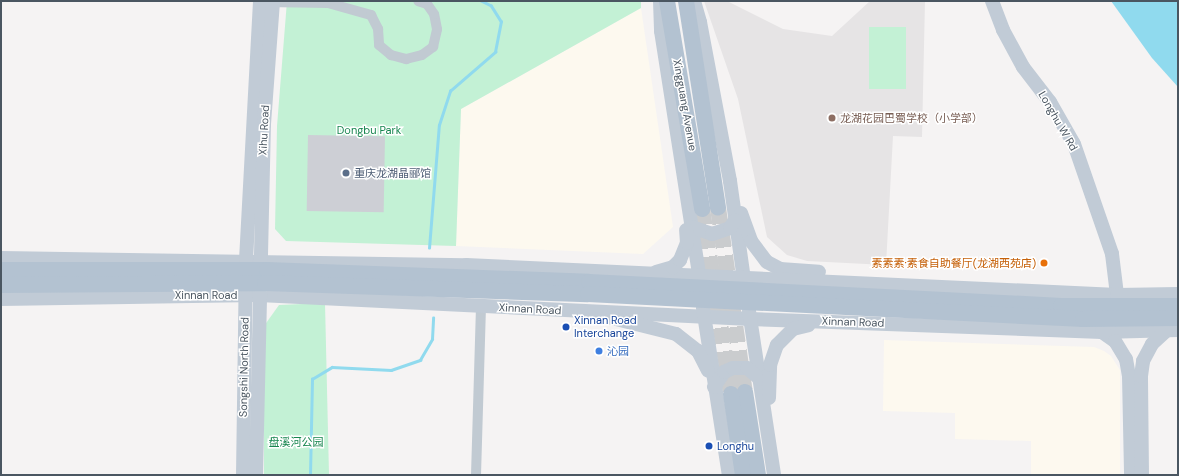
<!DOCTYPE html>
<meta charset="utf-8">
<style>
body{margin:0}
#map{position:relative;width:1179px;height:476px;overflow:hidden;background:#f5f3f3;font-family:"DM Sans","Noto Sans SC",sans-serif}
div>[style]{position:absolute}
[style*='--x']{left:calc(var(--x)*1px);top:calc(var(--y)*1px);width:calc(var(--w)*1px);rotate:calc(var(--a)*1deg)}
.commercial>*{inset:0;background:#fdf9ef}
.education>*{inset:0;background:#e6e4e5}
.green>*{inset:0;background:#c3f1d5;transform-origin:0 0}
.water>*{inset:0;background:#90daee}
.stream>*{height:2.5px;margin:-1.25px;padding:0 1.25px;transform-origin:1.25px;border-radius:1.25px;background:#90daee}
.building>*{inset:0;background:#cdcfd5;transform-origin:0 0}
.primary-tunnel>*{height:16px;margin-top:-8px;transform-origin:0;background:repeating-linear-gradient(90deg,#caccce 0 16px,transparent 0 24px)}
.street>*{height:10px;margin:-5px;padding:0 5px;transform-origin:5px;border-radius:5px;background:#c1cad2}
.secondary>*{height:14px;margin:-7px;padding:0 7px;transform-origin:7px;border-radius:7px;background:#c1cbd6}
.primary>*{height:16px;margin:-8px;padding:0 8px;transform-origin:8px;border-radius:8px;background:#b3c2d1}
.primary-bridge>*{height:16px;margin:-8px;padding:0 8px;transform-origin:8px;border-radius:8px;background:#b3c2d1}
.dots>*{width:11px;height:11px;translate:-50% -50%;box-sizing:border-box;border:2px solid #fff;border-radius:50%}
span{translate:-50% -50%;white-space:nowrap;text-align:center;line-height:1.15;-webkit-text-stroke:3px #fff;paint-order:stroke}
.street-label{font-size:11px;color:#4a5661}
.education-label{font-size:11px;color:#785e54}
.left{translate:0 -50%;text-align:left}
.park-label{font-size:11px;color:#17864f}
.service-label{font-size:11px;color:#4e5e75}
.food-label{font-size:11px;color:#c56008}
.right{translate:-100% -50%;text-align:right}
.transit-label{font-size:11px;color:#164399}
.shop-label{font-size:11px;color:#366cbe}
.frame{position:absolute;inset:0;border:2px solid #4a5661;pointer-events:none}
</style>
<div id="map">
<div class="commercial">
<i style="clip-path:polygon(641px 8px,673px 227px,643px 254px,456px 246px,461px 109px)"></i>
<i style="clip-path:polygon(884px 340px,1094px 347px,1104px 351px,1111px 356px,1120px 370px,1120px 475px,1031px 475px,1031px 441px,955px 439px,955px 413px,883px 411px)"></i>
</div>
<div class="education">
<i style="clip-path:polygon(704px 1px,727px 1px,783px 29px,832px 36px,870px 1px,925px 1px,922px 137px,893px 136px,886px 265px,807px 261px,787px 255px,767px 237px,738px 99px)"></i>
</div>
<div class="green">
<i style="clip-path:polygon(287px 1px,641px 1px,641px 8px,461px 109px,456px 246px,286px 241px,275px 229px,277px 126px)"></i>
<i style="left:869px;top:27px;width:37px;height:62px"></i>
<i style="clip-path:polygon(325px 303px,329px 475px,264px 475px,264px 326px,279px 305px)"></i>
</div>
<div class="water">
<i style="clip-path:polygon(1111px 1px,1178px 1px,1178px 87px,1152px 58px)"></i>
</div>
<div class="stream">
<i style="--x:429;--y:248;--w:123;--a:-85.4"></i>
<i style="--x:439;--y:125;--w:36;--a:-72"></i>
<i style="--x:450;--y:91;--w:60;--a:-40.9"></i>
<i style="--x:495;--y:52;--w:31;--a:-79"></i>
<i style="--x:501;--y:22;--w:19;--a:-122"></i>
<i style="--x:491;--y:6;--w:11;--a:-153"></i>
<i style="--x:310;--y:475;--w:96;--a:-88.8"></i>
<i style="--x:312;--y:379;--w:23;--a:-31"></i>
<i style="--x:332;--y:367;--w:59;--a:2.9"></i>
<i style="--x:391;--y:370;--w:31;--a:-19"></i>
<i style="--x:420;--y:360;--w:24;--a:-60"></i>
<i style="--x:432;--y:339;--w:21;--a:-87"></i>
</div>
<div class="building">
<i style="left:308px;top:135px;width:77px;height:76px;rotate:1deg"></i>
</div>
<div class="primary-tunnel">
<i style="--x:718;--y:208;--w:186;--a:81.7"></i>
<i style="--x:702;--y:209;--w:187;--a:81.1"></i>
</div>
<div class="street">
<i style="--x:266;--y:2;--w:62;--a:0.9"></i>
<i style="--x:328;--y:3;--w:45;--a:15.6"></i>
<i style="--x:371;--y:15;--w:16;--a:63"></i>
<i style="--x:378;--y:29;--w:16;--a:86"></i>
<i style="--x:379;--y:45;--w:16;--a:40"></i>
<i style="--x:391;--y:55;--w:16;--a:15"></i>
<i style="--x:406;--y:59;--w:16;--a:-14"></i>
<i style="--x:422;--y:55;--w:14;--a:-36"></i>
<i style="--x:433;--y:47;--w:18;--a:-77"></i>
<i style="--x:437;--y:29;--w:15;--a:-101"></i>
<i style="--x:434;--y:14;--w:12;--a:-125"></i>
<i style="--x:427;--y:4;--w:9;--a:-162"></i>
<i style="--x:476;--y:475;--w:169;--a:-88.3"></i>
</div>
<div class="secondary">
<i style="--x:660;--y:1;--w:30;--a:88"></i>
<i style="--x:661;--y:31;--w:257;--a:81.1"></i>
<i style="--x:694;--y:1;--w:22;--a:74"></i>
<i style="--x:700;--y:22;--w:162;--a:79.3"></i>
<i style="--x:730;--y:181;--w:107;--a:81.9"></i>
<i style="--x:992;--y:1;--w:31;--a:69"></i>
<i style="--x:1003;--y:30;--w:42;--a:61.6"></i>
<i style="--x:1023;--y:67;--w:44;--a:52.4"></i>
<i style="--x:1050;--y:102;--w:48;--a:60.3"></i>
<i style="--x:1074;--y:144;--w:116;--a:70.9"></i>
<i style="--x:1112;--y:254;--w:41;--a:83"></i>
<i style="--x:741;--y:213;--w:30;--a:70"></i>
<i style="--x:751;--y:241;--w:26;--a:53"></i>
<i style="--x:767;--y:262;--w:15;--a:28"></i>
<i style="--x:780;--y:269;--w:39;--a:4"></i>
<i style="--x:692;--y:227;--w:21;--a:19"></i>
<i style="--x:712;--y:234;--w:19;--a:-18"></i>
<i style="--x:730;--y:228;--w:9;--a:-58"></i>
<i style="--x:1;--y:258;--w:465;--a:0.9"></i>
<i style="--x:466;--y:265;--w:652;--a:2.64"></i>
<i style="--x:1117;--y:295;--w:61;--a:-0.9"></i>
<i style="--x:656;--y:272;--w:18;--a:-16"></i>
<i style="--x:673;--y:267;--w:10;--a:-45"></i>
<i style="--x:680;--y:260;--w:18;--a:-68"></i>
<i style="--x:687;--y:243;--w:13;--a:-94"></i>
<i style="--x:1;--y:299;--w:258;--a:-0.9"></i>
<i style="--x:259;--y:295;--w:492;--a:2.8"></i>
<i style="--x:750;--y:319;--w:352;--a:2.1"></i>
<i style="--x:1102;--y:332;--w:76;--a:-1.5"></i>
<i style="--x:703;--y:308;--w:169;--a:81.2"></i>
<i style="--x:749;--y:311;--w:166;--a:81.3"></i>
<i style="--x:612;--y:318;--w:66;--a:14"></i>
<i style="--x:676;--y:334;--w:28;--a:38"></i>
<i style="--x:698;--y:351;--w:22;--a:63"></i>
<i style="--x:1102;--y:332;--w:16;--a:35"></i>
<i style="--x:1115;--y:341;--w:21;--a:59"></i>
<i style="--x:1126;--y:359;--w:17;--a:80"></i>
<i style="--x:1129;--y:376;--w:99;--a:88.8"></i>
<i style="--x:714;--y:387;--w:18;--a:-56"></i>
<i style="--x:724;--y:372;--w:10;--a:-24"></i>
<i style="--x:733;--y:368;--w:14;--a:0"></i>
<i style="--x:747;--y:368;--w:17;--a:40"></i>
<i style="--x:769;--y:398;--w:33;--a:-88"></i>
<i style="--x:770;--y:365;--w:21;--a:-71"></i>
<i style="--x:777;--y:345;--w:23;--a:-45"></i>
<i style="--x:793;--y:329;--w:16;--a:-14"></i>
<i style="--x:243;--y:475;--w:215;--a:-89.2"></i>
<i style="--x:246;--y:260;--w:259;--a:-86.9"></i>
<i style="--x:256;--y:475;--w:351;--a:-88.7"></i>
<i style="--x:264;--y:124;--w:123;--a:-85.8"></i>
<i style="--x:1142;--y:475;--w:99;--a:-90.6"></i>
<i style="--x:1141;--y:376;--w:15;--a:-82"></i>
<i style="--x:1143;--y:361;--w:19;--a:-62"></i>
<i style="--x:1152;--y:344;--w:19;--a:-43"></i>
</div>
<div class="primary">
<i style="--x:667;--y:1;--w:211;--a:80.4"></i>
<i style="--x:686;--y:1;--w:209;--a:81.2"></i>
<i style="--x:745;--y:392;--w:84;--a:81.1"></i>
<i style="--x:731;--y:394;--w:82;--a:81.6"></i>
</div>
<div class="primary-bridge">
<i style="--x:1;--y:270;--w:266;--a:0"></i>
<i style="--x:267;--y:270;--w:322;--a:2.1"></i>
<i style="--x:589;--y:282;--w:473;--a:2.9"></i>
<i style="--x:1061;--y:306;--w:117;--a:0"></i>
<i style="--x:1;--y:285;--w:264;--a:-0.4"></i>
<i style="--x:265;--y:283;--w:323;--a:2"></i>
<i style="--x:588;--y:294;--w:496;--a:2.9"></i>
<i style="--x:1083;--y:319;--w:95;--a:-0.6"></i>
</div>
<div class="dots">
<i style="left:832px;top:118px;background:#8d6e63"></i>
<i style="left:346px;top:173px;background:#5c6f8a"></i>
<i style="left:1044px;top:263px;background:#e8710a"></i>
<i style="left:566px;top:327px;background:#1a4fb4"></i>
<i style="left:599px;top:351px;background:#3f7fe0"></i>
<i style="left:709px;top:446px;background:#1a4fb4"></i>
</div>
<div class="street-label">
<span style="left:685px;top:105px;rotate:80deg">Xingguang Avenue</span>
<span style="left:1058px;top:121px;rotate:60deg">Longhu W Rd</span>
<span style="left:264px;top:130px;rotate:-87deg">Xihu Road</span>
<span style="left:206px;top:295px">Xinnan Road</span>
<span style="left:530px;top:309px;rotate:3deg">Xinnan Road</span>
<span style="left:853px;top:322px;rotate:2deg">Xinnan Road</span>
<span style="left:244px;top:367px;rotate:-89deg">Songshi North Road</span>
</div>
<div class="education-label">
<span class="left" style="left:840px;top:118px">龙湖花园巴蜀学校（小学部）</span>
</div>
<div class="park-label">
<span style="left:369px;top:130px">Dongbu Park</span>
<span style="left:296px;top:442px">盘溪河公园</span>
</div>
<div class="service-label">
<span class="left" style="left:354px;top:173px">重庆龙湖晶郦馆</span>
</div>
<div class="food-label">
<span class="right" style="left:1036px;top:263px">素素素·素食自助餐厅(龙湖西苑店)</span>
</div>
<div class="transit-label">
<span class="left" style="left:574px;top:327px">Xinnan Road<br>Interchange</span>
<span class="left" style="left:717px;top:446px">Longhu</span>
</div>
<div class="shop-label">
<span class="left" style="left:607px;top:351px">沁园</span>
</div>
<div class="frame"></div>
</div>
